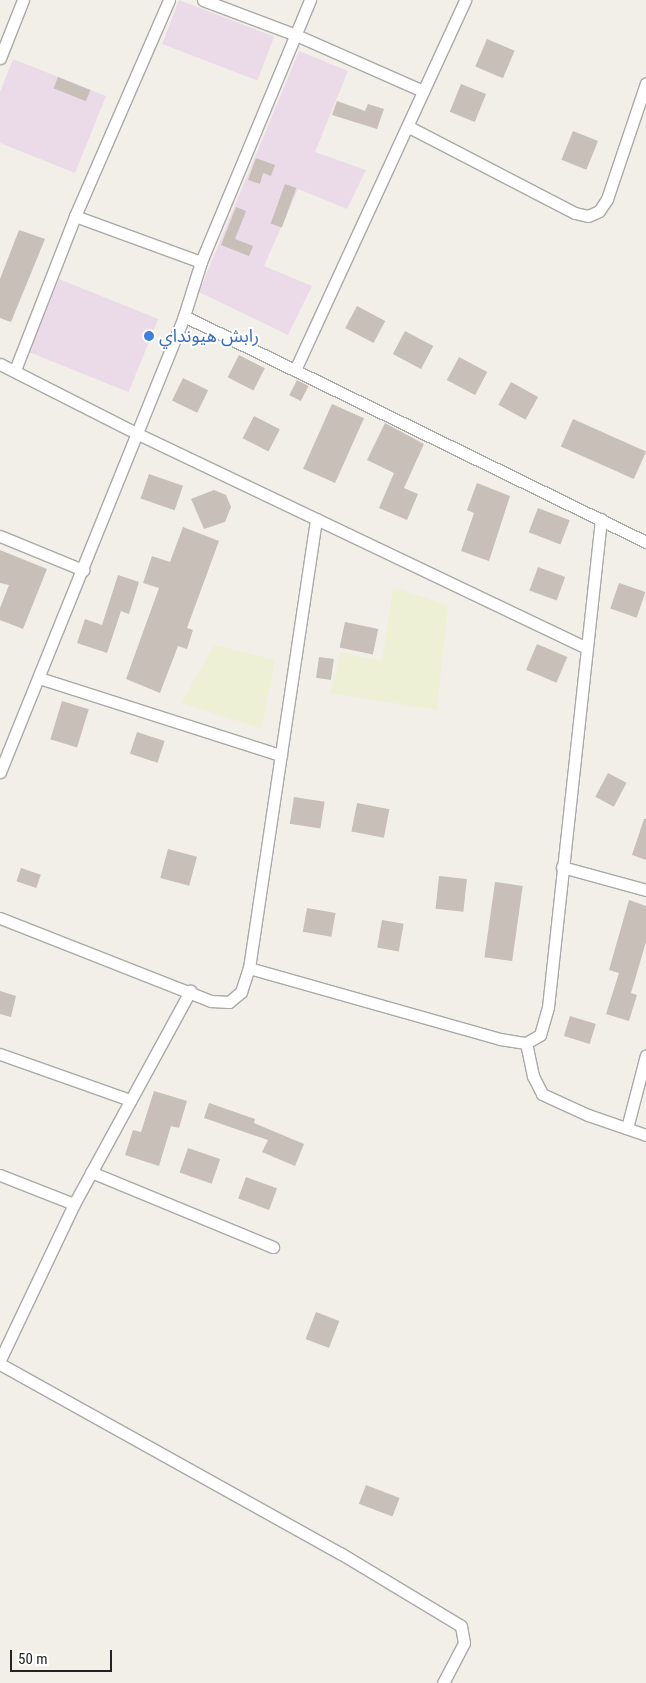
<!DOCTYPE html>
<meta charset="utf-8">
<style>
body{margin:0}
#map{position:relative;width:646px;height:1683px;overflow:hidden;background:#f2efe9;font-family:"Roboto Condensed","Noto Sans Arabic",sans-serif}
div>[style]{position:absolute}
[style*='--x']{left:calc(var(--x)*1px);top:calc(var(--y)*1px);width:calc(var(--w)*1px);rotate:calc(var(--a)*1deg)}
.industrial>*{inset:0;background:#ebdbe8;transform-origin:0 0}
.farmland>*{inset:0;background:#eef0d5}
.building>*{inset:0;background:#c7bfb8;transform-origin:0 0}
.roads{filter:drop-shadow(1px 0 #a9a9a9) drop-shadow(-1px 0 #a9a9a9) drop-shadow(0 1px #a9a9a9) drop-shadow(0 -1px #a9a9a9)}
.street>*{height:11px;margin:-5.5px;padding:0 5.5px;transform-origin:5.5px;border-radius:5.5px;background:#fff}
.dots>*{width:14px;height:14px;translate:-50% -50%;box-sizing:border-box;border:2px solid #fff;border-radius:50%}
span{translate:-50% -50%;white-space:nowrap;text-align:center;line-height:1.15;-webkit-text-stroke:4px #fff;paint-order:stroke}
.shop-label{font-size:18px;color:#366cbe}
.left{translate:0 -50%;text-align:left}
.scale{position:absolute;left:10px;top:1650px;width:102px;height:22px;box-sizing:border-box;border:2px solid #222;border-top:0;padding-left:6px;font-size:15px;line-height:18px;white-space:nowrap;color:#222;-webkit-text-stroke:4px #fff;paint-order:stroke}
</style>
<div id="map">
<div class="industrial">
<i style="left:179px;top:0;width:102px;height:47px;rotate:21deg"></i>
<i style="clip-path:polygon(299px 51px,348px 71px,315px 152px,366px 170px,347px 209px,298px 189px,264px 266px,312px 286px,288px 335px,199px 292px)"></i>
<i style="clip-path:polygon(13px 59px,106px 96px,75px 173px,0 143px,0 92px)"></i>
<i style="left:59px;top:279px;width:107px;height:79px;rotate:22deg"></i>
</div>
<div class="farmland">
<i style="clip-path:polygon(393px 587px,448px 605px,437px 710px,330px 693px,341px 652px,382px 661px)"></i>
<i style="clip-path:polygon(214px 645px,275px 660px,262px 729px,181px 703px)"></i>
</div>
<div class="building">
<i style="left:487px;top:39px;width:30px;height:30px;rotate:23deg"></i>
<i style="left:58px;top:77px;width:35px;height:12px;rotate:22deg"></i>
<i style="left:461px;top:84px;width:27px;height:30px;rotate:22deg"></i>
<i style="clip-path:polygon(337px 101px,365px 111px,368px 104px,384px 109px,377px 129px,332px 115px)"></i>
<i style="left:573px;top:131px;width:27px;height:31px;rotate:22deg"></i>
<i style="clip-path:polygon(256px 158px,275px 165px,271px 176px,263px 173px,260px 184px,248px 180px)"></i>
<i style="left:285px;top:184px;width:12px;height:42px;rotate:20deg"></i>
<i style="clip-path:polygon(236px 207px,246px 211px,235px 239px,253px 246px,249px 256px,221px 245px)"></i>
<i style="clip-path:polygon(19px 230px,45px 239px,11px 322px,0 318px,0 279px)"></i>
<i style="left:357px;top:306px;width:32px;height:25px;rotate:28deg"></i>
<i style="left:405px;top:331px;width:32px;height:26px;rotate:28deg"></i>
<i style="left:239px;top:355px;width:29px;height:25px;rotate:27deg"></i>
<i style="left:459px;top:357px;width:32px;height:26px;rotate:28deg"></i>
<i style="left:183px;top:378px;width:28px;height:25px;rotate:26deg"></i>
<i style="left:297px;top:380px;width:13px;height:17px;rotate:27deg"></i>
<i style="left:511px;top:382px;width:31px;height:26px;rotate:29deg"></i>
<i style="left:332px;top:404px;width:35px;height:71px;rotate:24deg"></i>
<i style="left:254px;top:416px;width:29px;height:25px;rotate:27deg"></i>
<i style="left:573px;top:419px;width:80px;height:30px;rotate:24deg"></i>
<i style="clip-path:polygon(385px 423px,424px 444px,404px 488px,418px 494px,407px 520px,379px 508px,394px 473px,367px 460px)"></i>
<i style="left:149px;top:474px;width:36px;height:26px;rotate:19deg"></i>
<i style="clip-path:polygon(477px 483px,510px 496px,489px 561px,461px 551px,474px 513px,467px 510px)"></i>
<i style="clip-path:polygon(214px 490px,226px 495px,231px 507px,225px 522px,204px 529px,191px 499px)"></i>
<i style="left:538px;top:508px;width:34px;height:26px;rotate:21deg"></i>
<i style="clip-path:polygon(183px 527px,219px 541px,187px 628px,193px 630px,187px 649px,178px 646px,160px 693px,126px 679px,159px 588px,143px 583px,152px 556px,170px 562px)"></i>
<i style="clip-path:polygon(0 550px,47px 569px,23px 629px,0 620px,0 608px,9px 585px,0 583px)"></i>
<i style="left:538px;top:567px;width:29px;height:25px;rotate:20deg"></i>
<i style="clip-path:polygon(118px 575px,139px 582px,129px 614px,121px 611px,107px 653px,77px 643px,85px 619px,102px 625px)"></i>
<i style="left:619px;top:583px;width:28px;height:27px;rotate:19deg"></i>
<i style="left:345px;top:622px;width:34px;height:26px;rotate:12deg"></i>
<i style="left:537px;top:644px;width:33px;height:28px;rotate:23deg"></i>
<i style="left:319px;top:657px;width:15px;height:21px;rotate:8deg"></i>
<i style="left:62px;top:701px;width:28px;height:40px;rotate:17deg"></i>
<i style="left:137px;top:732px;width:29px;height:23px;rotate:18deg"></i>
<i style="left:608px;top:773px;width:21px;height:27px;rotate:28deg"></i>
<i style="left:294px;top:797px;width:31px;height:27px;rotate:9deg"></i>
<i style="left:357px;top:803px;width:33px;height:29px;rotate:11deg"></i>
<i style="clip-path:polygon(644px 819px,646px 819px,646px 860px,632px 855px)"></i>
<i style="left:168px;top:849px;width:30px;height:30px;rotate:15deg"></i>
<i style="left:21px;top:868px;width:21px;height:14px;rotate:19deg"></i>
<i style="left:439px;top:876px;width:28px;height:33px;rotate:6deg"></i>
<i style="left:495px;top:882px;width:28px;height:76px;rotate:8deg"></i>
<i style="clip-path:polygon(629px 900px,646px 906px,646px 942px,631px 993px,637px 995px,629px 1021px,606px 1014px,619px 973px,609px 970px)"></i>
<i style="left:307px;top:908px;width:29px;height:24px;rotate:10deg"></i>
<i style="left:382px;top:920px;width:22px;height:28px;rotate:10deg"></i>
<i style="clip-path:polygon(0 991px,16px 996px,11px 1017px,0 1014px)"></i>
<i style="left:570px;top:1016px;width:27px;height:21px;rotate:17deg"></i>
<i style="clip-path:polygon(154px 1091px,187px 1101px,179px 1128px,171px 1126px,159px 1166px,125px 1155px,133px 1130px,141px 1132px)"></i>
<i style="clip-path:polygon(209px 1103px,255px 1119px,254px 1123px,304px 1144px,295px 1166px,262px 1152px,268px 1140px,204px 1118px)"></i>
<i style="left:188px;top:1148px;width:34px;height:26px;rotate:19deg"></i>
<i style="left:246px;top:1177px;width:33px;height:23px;rotate:20deg"></i>
<i style="left:316px;top:1312px;width:25px;height:29px;rotate:21deg"></i>
<i style="left:366px;top:1485px;width:36px;height:20px;rotate:21deg"></i>
</div>
<div class="roads">
<div class="street">
<i style="--x:203;--y:0;--w:99;--a:20.6"></i>
<i style="--x:296;--y:35;--w:139;--a:23.8"></i>
<i style="--x:310;--y:0;--w:284;--a:112.6"></i>
<i style="--x:201;--y:262;--w:57;--a:107.5"></i>
<i style="--x:184;--y:316;--w:514;--a:26.07"></i>
<i style="--x:0;--y:58;--w:62;--a:-68.4"></i>
<i style="--x:409;--y:127;--w:187;--a:27.4"></i>
<i style="--x:575;--y:213;--w:13;--a:13"></i>
<i style="--x:588;--y:216;--w:12;--a:-24"></i>
<i style="--x:599;--y:211;--w:14;--a:-56"></i>
<i style="--x:607;--y:199;--w:122;--a:-71.4"></i>
<i style="--x:75;--y:216;--w:236;--a:-66.5"></i>
<i style="--x:0;--y:364;--w:155;--a:26.9"></i>
<i style="--x:138;--y:434;--w:494;--a:25.5"></i>
<i style="--x:15;--y:370;--w:165;--a:-68.7"></i>
<i style="--x:75;--y:216;--w:134;--a:20.1"></i>
<i style="--x:295;--y:370;--w:407;--a:-65.3"></i>
<i style="--x:0;--y:536;--w:90;--a:22.3"></i>
<i style="--x:39;--y:678;--w:254;--a:17.7"></i>
<i style="--x:0;--y:772;--w:492;--a:-68"></i>
<i style="--x:562;--y:867;--w:87;--a:15.3"></i>
<i style="--x:0;--y:918;--w:227;--a:21.5"></i>
<i style="--x:211;--y:1001;--w:18;--a:3"></i>
<i style="--x:229;--y:1002;--w:16;--a:-40"></i>
<i style="--x:241;--y:992;--w:25;--a:-72"></i>
<i style="--x:249;--y:968;--w:454;--a:-81.5"></i>
<i style="--x:249;--y:968;--w:261;--a:15.8"></i>
<i style="--x:500;--y:1039;--w:26;--a:9"></i>
<i style="--x:526;--y:1043;--w:16;--a:-30"></i>
<i style="--x:540;--y:1035;--w:29;--a:-74"></i>
<i style="--x:548;--y:1007;--w:491;--a:-83.8"></i>
<i style="--x:526;--y:1043;--w:34;--a:78"></i>
<i style="--x:533;--y:1076;--w:20;--a:63"></i>
<i style="--x:542;--y:1094;--w:51;--a:24.5"></i>
<i style="--x:588;--y:1115;--w:61;--a:19"></i>
<i style="--x:0;--y:1054;--w:138;--a:19.5"></i>
<i style="--x:627;--y:1128;--w:75;--a:-75.4"></i>
<i style="--x:91;--y:1172;--w:197;--a:22.4"></i>
<i style="--x:0;--y:1175;--w:79;--a:21.4"></i>
<i style="--x:0;--y:1360;--w:173;--a:-64.6"></i>
<i style="--x:74;--y:1204;--w:243;--a:-61.4"></i>
<i style="--x:0;--y:1364;--w:389;--a:29.1"></i>
<i style="--x:340;--y:1553;--w:141;--a:31.1"></i>
<i style="--x:461;--y:1626;--w:17;--a:80"></i>
<i style="--x:464;--y:1643;--w:45;--a:117.7"></i>
</div>
</div>
<div class="dots">
<i style="left:149px;top:336px;background:#3f7fe0"></i>
</div>
<div class="shop-label">
<span class="left" style="left:159px;top:336px">رابش هيونداي</span>
</div>
<div class="scale">50 m</div>
</div>
